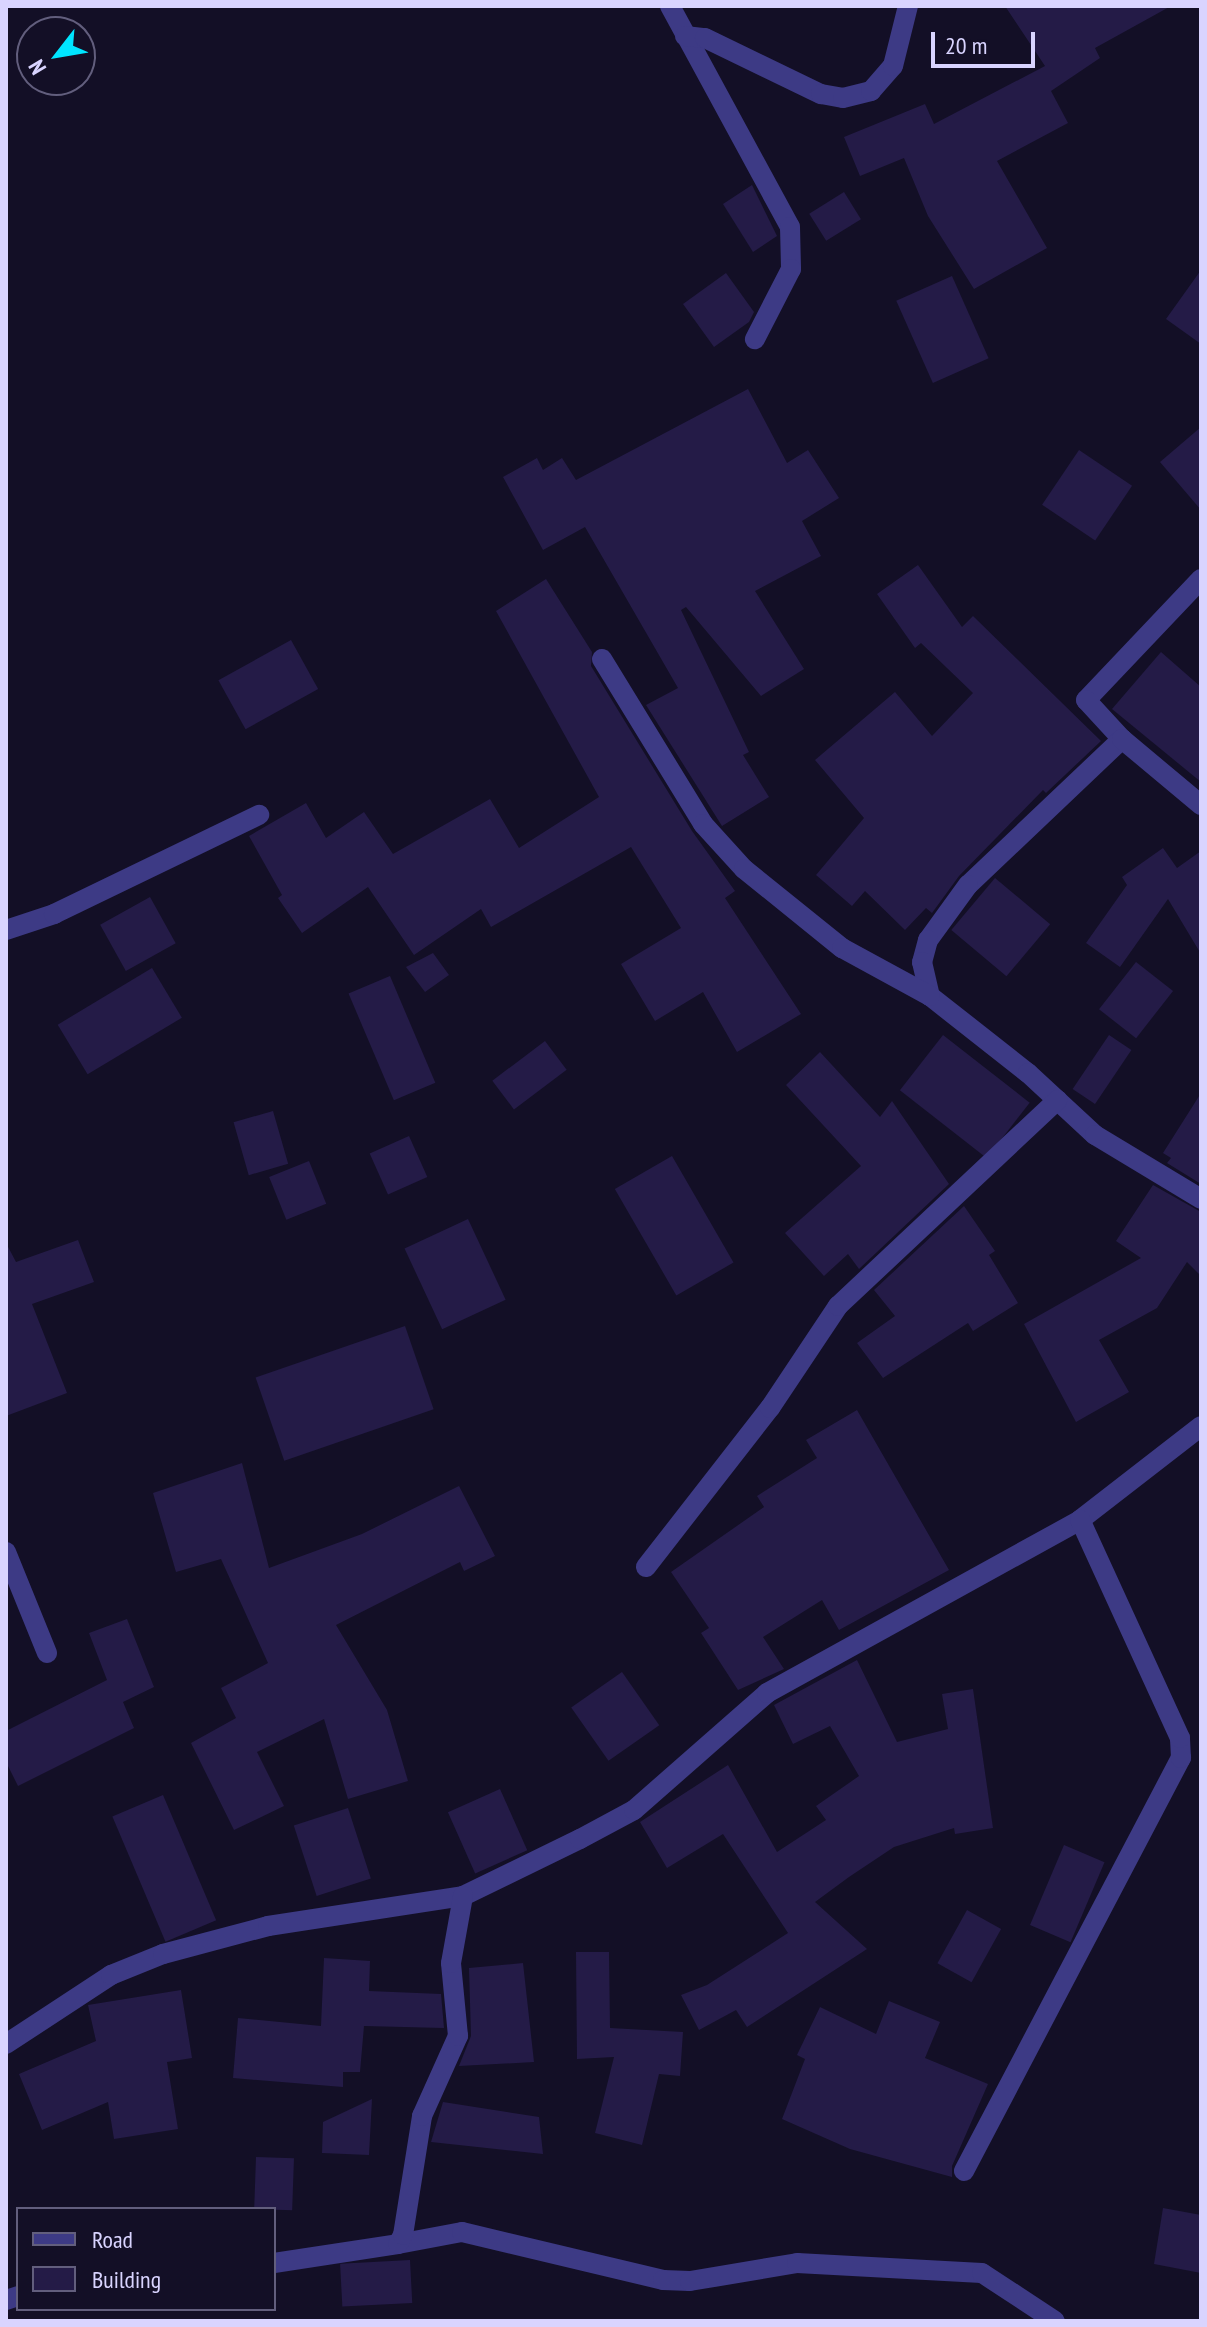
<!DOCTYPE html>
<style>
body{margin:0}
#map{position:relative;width:1207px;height:2327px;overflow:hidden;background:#130f26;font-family:"PT Sans Narrow",sans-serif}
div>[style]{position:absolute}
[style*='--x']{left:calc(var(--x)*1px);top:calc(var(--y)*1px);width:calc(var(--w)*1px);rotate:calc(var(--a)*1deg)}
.building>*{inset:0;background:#241b47;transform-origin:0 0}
.minor>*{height:20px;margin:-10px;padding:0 10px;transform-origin:10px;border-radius:10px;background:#3d3a85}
span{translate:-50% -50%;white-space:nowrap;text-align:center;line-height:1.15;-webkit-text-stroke:7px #130f26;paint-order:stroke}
.frame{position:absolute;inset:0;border:8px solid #d9d4ff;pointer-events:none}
.legend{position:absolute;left:16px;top:2207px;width:260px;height:104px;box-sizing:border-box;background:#130f26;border:2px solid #625e7d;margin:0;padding:10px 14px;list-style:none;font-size:24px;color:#d9d4ff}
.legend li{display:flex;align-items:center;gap:16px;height:40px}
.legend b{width:40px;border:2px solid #625e7d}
.north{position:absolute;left:16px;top:16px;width:80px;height:80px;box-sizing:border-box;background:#130f26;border:2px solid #625e7d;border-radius:50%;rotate:239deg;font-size:22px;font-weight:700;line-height:32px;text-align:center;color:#d9d4ff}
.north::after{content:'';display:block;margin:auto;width:28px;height:36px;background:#00e5ff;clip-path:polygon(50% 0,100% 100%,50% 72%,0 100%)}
.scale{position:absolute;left:931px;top:32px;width:104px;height:36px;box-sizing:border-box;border:4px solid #d9d4ff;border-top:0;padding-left:10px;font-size:24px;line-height:28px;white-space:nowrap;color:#d9d4ff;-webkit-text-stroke:6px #130f26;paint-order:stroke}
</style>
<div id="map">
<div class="building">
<i style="clip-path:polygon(1005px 6px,1171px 6px,1095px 48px,1100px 58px,1051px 91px,1068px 123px,997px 161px,1047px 248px,974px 289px,928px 216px,904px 158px,860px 176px,844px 137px,925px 104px,934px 124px,1045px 66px)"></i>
<i style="clip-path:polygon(752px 185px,777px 236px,753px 252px,723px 204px)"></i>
<i style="left:844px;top:192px;width:32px;height:41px;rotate:58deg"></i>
<i style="clip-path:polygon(1201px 270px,1201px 344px,1166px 319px)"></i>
<i style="clip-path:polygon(726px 273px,754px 312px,749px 322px,714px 347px,683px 304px)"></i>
<i style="left:952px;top:276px;width:90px;height:61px;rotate:66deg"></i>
<i style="clip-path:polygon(748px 389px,787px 463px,808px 450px,839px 498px,802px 521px,821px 556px,755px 591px,804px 669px,761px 696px,686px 607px,681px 610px,749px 752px,743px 755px,769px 797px,722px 826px,646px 705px,678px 688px,585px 527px,543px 550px,503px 477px,537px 458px,543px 470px,562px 458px,576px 480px)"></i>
<i style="clip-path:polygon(1201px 427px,1201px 510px,1160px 462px)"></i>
<i style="left:1079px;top:450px;width:64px;height:66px;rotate:34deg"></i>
<i style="clip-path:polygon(918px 565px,962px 627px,973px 616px,1101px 741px,1046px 793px,1043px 790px,959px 876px,932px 913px,926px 908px,905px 930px,865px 891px,852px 906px,816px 875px,864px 818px,815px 760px,895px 692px,932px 736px,973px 693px,921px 643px,915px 648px,877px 594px)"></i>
<i style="clip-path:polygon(546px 579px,592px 652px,591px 666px,692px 831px,735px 891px,725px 898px,801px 1014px,737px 1052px,703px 992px,655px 1021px,621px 964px,681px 928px,631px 847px,491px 927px,481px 909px,414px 955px,368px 887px,302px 933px,278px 898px,282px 895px,249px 836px,306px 803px,326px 838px,364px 812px,393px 854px,490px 799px,519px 848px,599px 797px,496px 611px)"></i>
<i style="left:291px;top:640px;width:56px;height:83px;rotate:61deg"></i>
<i style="clip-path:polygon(1161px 652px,1201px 687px,1201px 782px,1112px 709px)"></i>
<i style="clip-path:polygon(1163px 848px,1177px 868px,1201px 851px,1201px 954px,1168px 899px,1120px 967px,1086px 943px,1127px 885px,1122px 877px)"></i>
<i style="left:995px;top:878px;width:72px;height:68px;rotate:40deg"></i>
<i style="left:150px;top:897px;width:53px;height:57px;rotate:61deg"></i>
<i style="clip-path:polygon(433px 953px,449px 975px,425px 992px,406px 967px)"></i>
<i style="left:1136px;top:962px;width:47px;height:60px;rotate:38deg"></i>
<i style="left:152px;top:968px;width:58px;height:110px;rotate:59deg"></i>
<i style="left:390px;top:976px;width:116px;height:45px;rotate:67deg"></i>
<i style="left:943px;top:1035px;width:110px;height:70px;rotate:38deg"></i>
<i style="left:1109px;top:1035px;width:27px;height:65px;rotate:34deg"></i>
<i style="left:545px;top:1041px;width:36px;height:66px;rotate:53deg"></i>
<i style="clip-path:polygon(820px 1052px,880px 1117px,892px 1101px,949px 1184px,859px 1269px,848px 1254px,824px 1276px,785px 1233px,861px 1166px,786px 1085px)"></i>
<i style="clip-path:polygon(1201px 1093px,1201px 1184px,1167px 1163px,1171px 1158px,1163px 1153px)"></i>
<i style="left:273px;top:1111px;width:55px;height:41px;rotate:74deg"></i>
<i style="left:409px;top:1136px;width:45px;height:43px;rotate:66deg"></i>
<i style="left:672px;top:1156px;width:123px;height:66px;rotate:60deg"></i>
<i style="left:309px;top:1161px;width:46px;height:43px;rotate:68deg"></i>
<i style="clip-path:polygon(1153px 1185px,1201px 1212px,1201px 1276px,1187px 1262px,1157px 1308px,1099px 1340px,1129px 1392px,1076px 1422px,1024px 1324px,1141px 1258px,1116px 1241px)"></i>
<i style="clip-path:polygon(964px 1206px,995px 1251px,989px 1255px,1018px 1303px,973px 1331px,968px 1323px,883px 1378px,857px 1343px,895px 1316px,874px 1290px)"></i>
<i style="left:468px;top:1219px;width:89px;height:70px;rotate:65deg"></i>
<i style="clip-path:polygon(78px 1240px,94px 1282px,32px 1304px,67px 1393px,6px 1416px,6px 1243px,16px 1262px)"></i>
<i style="left:405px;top:1326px;width:88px;height:158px;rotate:71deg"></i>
<i style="clip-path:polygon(857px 1410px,949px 1570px,839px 1630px,822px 1600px,763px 1637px,784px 1669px,738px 1690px,701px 1633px,709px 1628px,671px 1572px,764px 1507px,757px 1496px,817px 1458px,806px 1440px)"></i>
<i style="clip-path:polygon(242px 1463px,269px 1568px,362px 1534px,459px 1486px,495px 1556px,464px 1571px,460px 1562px,336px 1625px,387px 1710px,408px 1781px,348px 1799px,324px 1719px,257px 1752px,284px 1806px,234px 1830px,191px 1743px,236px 1718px,221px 1688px,268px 1663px,221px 1559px,176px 1572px,153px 1493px)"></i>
<i style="clip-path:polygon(127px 1619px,154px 1687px,123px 1702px,134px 1728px,18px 1786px,6px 1762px,6px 1731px,107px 1680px,89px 1633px)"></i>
<i style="clip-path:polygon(857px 1660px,897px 1742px,948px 1729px,942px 1694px,973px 1689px,993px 1828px,955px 1834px,954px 1828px,894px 1847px,849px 1877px,815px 1902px,867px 1949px,747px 2027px,736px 2010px,699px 2030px,681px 1995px,707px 1985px,788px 1933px,723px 1834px,667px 1868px,640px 1822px,728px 1765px,777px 1852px,826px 1820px,816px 1806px,859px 1776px,830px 1726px,793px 1744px,774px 1705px)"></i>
<i style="left:622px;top:1672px;width:65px;height:62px;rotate:55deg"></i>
<i style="left:500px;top:1789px;width:67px;height:57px;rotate:66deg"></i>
<i style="left:163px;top:1795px;width:136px;height:55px;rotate:67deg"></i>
<i style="left:348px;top:1808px;width:74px;height:57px;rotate:72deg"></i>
<i style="left:1064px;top:1845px;width:44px;height:87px;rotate:23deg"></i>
<i style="left:967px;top:1910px;width:39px;height:61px;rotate:29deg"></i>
<i style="clip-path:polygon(576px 1952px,609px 1952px,610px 2028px,683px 2032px,680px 2076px,659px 2074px,642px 2145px,595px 2133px,614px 2057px,577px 2059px)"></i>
<i style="clip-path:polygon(324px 1958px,370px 1961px,369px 1991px,441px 1994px,444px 2028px,364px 2026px,360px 2072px,343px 2072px,343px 2087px,233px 2078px,238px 2018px,321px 2026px)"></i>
<i style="clip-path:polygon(523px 1963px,534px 2062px,459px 2066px,471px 2036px,469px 1968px)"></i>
<i style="clip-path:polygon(181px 1990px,192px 2058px,167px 2062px,178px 2129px,114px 2139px,108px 2102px,42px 2130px,19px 2074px,96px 2041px,88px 2005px)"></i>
<i style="clip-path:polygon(889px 2001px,940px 2022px,925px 2058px,988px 2084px,952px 2166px,952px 2177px,850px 2149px,782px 2119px,805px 2059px,797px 2055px,820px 2007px,876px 2034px)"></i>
<i style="clip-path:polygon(372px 2099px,369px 2155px,322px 2153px,323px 2122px)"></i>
<i style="clip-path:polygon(443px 2102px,539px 2117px,543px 2154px,431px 2142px)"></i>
<i style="left:256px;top:2157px;width:38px;height:52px;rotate:2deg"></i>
<i style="clip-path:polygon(1163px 2208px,1201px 2215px,1201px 2273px,1154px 2264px)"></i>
<i style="left:410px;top:2260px;width:43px;height:70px;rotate:87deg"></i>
</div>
<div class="minor">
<i style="--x:670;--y:6;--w:251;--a:61.5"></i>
<i style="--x:790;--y:227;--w:42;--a:88.6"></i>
<i style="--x:791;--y:269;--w:79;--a:117.2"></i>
<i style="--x:685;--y:36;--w:20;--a:6"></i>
<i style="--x:705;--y:38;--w:129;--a:25.8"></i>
<i style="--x:821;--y:94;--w:22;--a:10"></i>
<i style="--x:843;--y:98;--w:29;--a:-14"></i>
<i style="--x:871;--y:91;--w:33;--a:-49"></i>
<i style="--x:893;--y:66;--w:62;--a:-76"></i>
<i style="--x:1201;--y:579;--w:167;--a:133.5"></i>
<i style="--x:1086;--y:700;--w:53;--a:47.3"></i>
<i style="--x:1122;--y:739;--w:212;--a:136.5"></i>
<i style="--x:968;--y:885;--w:68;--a:126"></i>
<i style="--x:928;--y:940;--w:23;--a:105"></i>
<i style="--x:922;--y:962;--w:35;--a:77"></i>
<i style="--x:930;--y:996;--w:125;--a:38.2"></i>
<i style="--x:1028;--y:1073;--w:91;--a:42.8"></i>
<i style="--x:1095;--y:1135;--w:124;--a:31.1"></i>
<i style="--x:602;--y:659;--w:193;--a:58.5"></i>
<i style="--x:703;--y:824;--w:61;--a:47.7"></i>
<i style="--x:744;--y:869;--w:126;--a:38.9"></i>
<i style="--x:842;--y:948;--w:100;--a:28.6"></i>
<i style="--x:1122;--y:739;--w:103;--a:39.9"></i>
<i style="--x:6;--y:930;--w:51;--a:-18.4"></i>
<i style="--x:54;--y:914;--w:228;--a:-25.8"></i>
<i style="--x:6;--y:1552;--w:109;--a:67.9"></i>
<i style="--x:646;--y:1567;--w:202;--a:-52.1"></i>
<i style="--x:770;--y:1408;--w:123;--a:-56.3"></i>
<i style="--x:838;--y:1306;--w:301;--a:-43.2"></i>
<i style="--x:6;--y:2044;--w:126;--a:-33.3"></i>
<i style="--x:111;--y:1975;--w:56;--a:-22"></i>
<i style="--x:163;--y:1954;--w:109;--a:-14.9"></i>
<i style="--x:268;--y:1926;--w:197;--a:-8.7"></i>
<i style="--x:463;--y:1896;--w:130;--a:-26"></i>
<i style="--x:580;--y:1839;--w:61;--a:-28.2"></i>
<i style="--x:634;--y:1810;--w:177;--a:-41.3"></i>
<i style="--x:767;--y:1693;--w:358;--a:-28.9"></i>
<i style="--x:1080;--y:1520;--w:153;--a:-37.8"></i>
<i style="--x:964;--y:2171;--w:467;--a:-62.3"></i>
<i style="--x:1181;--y:1758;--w:20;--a:-93"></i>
<i style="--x:1180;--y:1738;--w:240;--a:-114.6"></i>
<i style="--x:398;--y:2244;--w:65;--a:-10.6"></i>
<i style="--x:462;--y:2232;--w:207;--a:13.4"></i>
<i style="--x:663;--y:2280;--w:27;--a:2"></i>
<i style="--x:690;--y:2281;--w:109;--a:-9.5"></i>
<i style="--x:797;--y:2263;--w:185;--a:3.1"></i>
<i style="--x:982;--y:2273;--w:87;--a:33.3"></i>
<i style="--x:274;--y:2263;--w:125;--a:-8.7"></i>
<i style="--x:398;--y:2244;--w:10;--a:-61"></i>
<i style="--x:403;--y:2235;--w:121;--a:-80.9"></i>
<i style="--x:422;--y:2116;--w:88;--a:-65.8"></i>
<i style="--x:458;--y:2036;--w:73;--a:-95.5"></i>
<i style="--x:451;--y:1963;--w:68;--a:-79.8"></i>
<i style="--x:6;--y:2300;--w:13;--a:-18"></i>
</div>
<div class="frame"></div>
<ul class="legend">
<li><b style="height:10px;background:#3d3a85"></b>Road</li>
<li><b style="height:22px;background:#241b47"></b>Building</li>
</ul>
<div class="north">N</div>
<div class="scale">20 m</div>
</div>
